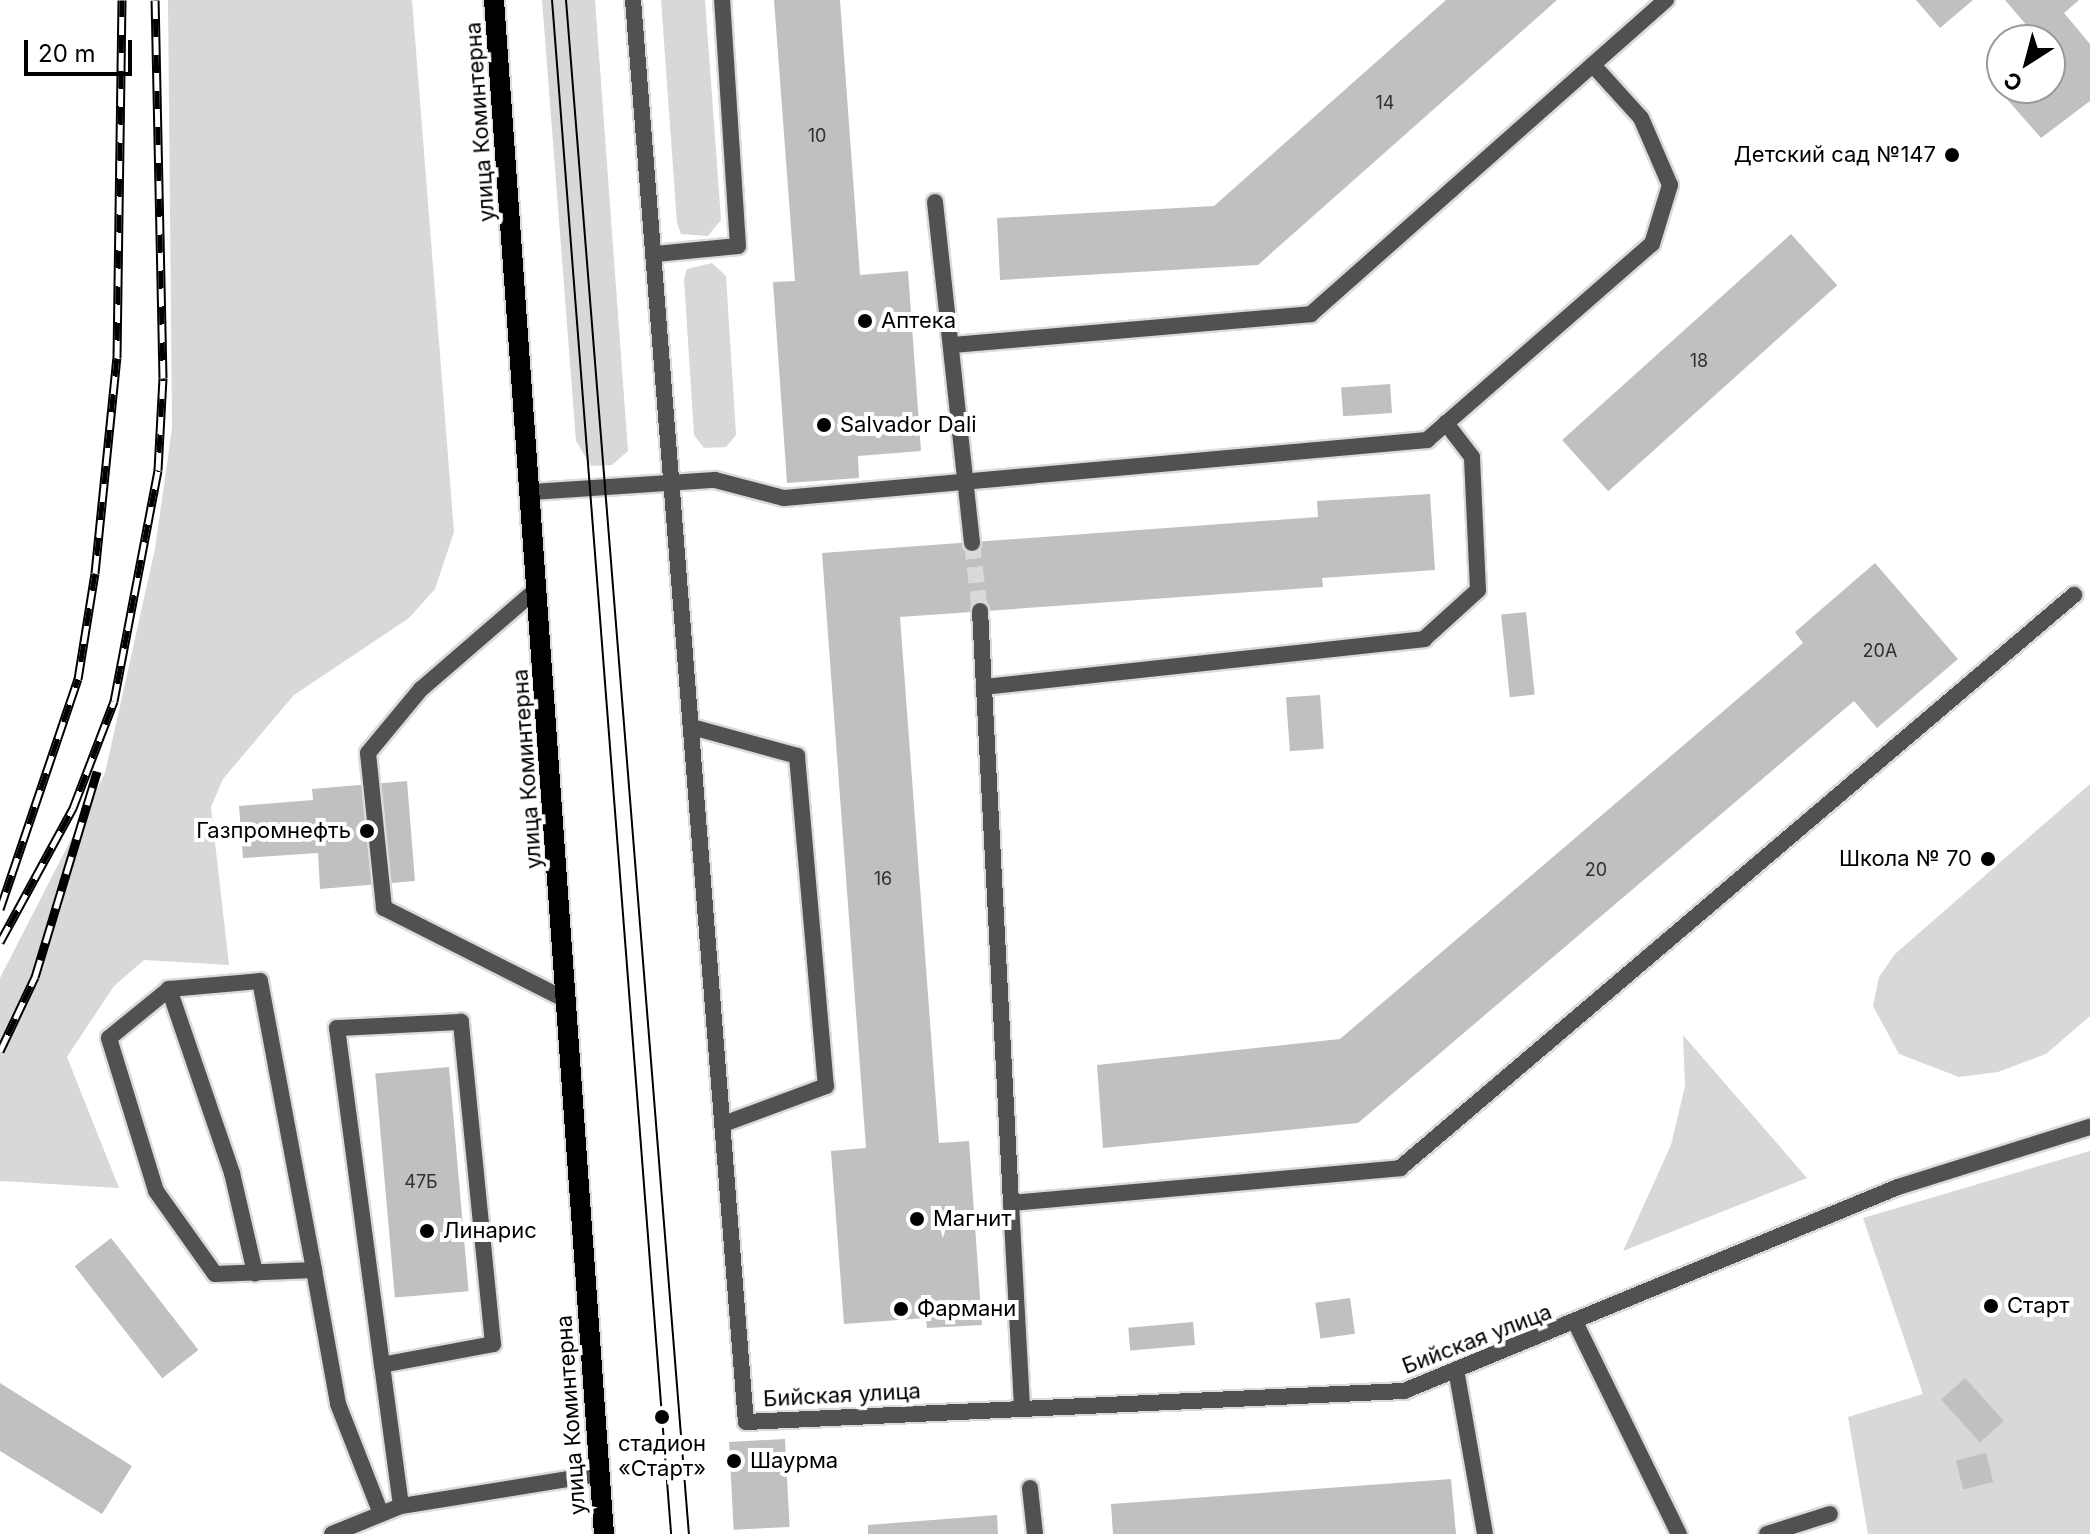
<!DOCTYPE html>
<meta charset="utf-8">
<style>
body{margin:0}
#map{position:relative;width:2090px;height:1534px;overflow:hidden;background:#fff;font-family:Inter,sans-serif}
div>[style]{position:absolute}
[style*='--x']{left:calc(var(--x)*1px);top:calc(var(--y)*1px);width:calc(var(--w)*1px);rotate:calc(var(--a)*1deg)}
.green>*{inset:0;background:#d8d8d8}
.building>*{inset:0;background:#c0c0c0;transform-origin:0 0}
.street-tunnel>*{height:16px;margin-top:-8px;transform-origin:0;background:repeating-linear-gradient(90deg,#d9d9d9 0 16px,transparent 0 24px)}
.roads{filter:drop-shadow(2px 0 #dbdbdb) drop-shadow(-2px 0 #dbdbdb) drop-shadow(0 2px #dbdbdb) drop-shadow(0 -2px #dbdbdb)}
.lane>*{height:16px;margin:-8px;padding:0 8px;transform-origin:8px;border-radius:8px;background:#515151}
.street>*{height:16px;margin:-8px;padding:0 8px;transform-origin:8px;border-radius:8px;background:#515151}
.primary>*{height:20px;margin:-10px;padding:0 10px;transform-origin:10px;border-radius:10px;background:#000}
.tram>*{height:2px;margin:-1px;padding:0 1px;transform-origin:1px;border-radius:1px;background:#000}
.rail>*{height:9px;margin-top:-4.5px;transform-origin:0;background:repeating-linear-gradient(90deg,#fff 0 18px,#000 0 36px);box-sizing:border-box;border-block:2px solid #000}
.dots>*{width:22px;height:22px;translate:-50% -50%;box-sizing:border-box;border:4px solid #fff;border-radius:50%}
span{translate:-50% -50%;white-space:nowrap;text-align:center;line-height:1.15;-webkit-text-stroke:8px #fff;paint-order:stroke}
.number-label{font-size:18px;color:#303030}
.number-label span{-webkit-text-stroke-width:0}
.street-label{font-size:22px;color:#000}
.poi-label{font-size:22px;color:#000}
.right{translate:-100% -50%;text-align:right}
.left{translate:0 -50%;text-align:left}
.north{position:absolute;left:1986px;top:24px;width:80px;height:80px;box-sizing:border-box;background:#fff;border:2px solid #999;border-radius:50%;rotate:216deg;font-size:22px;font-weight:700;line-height:32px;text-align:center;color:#000}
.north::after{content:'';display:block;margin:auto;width:28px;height:36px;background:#000;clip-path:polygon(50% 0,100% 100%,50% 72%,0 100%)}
.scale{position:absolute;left:24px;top:40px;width:108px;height:36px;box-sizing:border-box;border:4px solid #000;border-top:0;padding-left:10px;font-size:24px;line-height:28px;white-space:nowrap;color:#000;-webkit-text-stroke:6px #fff;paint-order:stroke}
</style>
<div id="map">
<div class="green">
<i style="clip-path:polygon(168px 0,412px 0,454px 532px,435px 589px,409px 618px,294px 695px,223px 779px,211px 807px,229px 965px,144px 960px,114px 986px,67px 1057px,119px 1188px,0 1181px,0 978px,105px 773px,155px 549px,172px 428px)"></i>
<i style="clip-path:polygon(542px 0,595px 0,628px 451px,612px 465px,591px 466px,576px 441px)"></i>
<i style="clip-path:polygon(661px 0,705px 0,721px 220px,708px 236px,681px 234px,677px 223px)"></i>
<i style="clip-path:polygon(712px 263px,726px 276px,736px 435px,726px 447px,704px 448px,694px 435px,684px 279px,687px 269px)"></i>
<i style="clip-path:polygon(2090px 784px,2090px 1016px,2046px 1054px,1998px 1072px,1959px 1077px,1899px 1054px,1873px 1006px,1879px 977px,1895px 954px)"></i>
<i style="clip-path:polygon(1683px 1035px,1807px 1178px,1623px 1251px,1671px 1145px,1685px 1086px)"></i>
<i style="clip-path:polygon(2090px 1151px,2090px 1534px,1868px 1534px,1848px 1417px,1923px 1394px,1863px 1218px)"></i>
</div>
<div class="building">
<i style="clip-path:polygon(774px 0,840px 0,860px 275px,908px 271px,921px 451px,858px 456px,859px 478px,787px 483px,773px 282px,795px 281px)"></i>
<i style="clip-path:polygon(1446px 0,1557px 0,1258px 265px,1000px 280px,997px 218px,1214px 206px)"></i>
<i style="clip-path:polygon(1916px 0,1973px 0,1940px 28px)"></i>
<i style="clip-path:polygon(2005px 0,2079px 0,2064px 13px,2090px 44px,2090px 101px,2041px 138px,1990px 80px,2002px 70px,2002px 88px,2050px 88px,2050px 40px,2039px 40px)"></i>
<i style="left:1791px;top:234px;width:69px;height:308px;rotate:48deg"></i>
<i style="left:1390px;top:384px;width:29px;height:49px;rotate:86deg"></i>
<i style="clip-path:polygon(1430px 494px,1435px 570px,1322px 578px,1323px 587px,900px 617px,939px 1143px,969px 1141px,982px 1325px,927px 1328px,926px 1318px,844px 1324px,831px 1151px,866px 1148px,822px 553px,1318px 517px,1317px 501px)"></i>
<i style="clip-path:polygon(1875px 563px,1958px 659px,1877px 728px,1854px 701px,1358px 1123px,1103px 1148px,1097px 1065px,1340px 1039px,1803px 643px,1795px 632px)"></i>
<i style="left:1526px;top:612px;width:83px;height:25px;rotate:84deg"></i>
<i style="left:1320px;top:695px;width:54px;height:34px;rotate:86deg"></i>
<i style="clip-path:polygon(407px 781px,415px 881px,320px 889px,318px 853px,243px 858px,239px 806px,313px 800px,312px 789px)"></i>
<i style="left:449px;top:1067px;width:225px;height:74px;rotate:85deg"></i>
<i style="left:111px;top:1238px;width:142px;height:46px;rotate:52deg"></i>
<i style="left:1350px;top:1298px;width:36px;height:35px;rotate:82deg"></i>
<i style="left:1193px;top:1322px;width:23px;height:65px;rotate:85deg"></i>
<i style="left:1965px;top:1378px;width:58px;height:32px;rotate:48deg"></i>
<i style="clip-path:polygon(0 1383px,132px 1466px,102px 1514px,0 1451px)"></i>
<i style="left:785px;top:1439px;width:88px;height:56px;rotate:87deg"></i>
<i style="left:1986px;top:1453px;width:30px;height:31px;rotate:76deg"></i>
<i style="clip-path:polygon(1451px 1479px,1456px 1534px,1113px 1534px,1111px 1504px)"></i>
<i style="clip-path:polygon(997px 1515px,998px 1534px,868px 1534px,868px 1525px)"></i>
</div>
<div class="street-tunnel">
<i style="--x:972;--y:543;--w:68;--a:83.3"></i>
</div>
<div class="roads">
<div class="lane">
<i style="--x:656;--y:254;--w:82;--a:-5.6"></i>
<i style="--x:738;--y:246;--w:247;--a:-93.7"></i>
<i style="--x:537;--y:589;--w:153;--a:139.2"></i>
<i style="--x:421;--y:689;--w:83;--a:129.6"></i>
<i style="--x:368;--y:753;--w:156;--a:84.1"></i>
<i style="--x:384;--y:908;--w:206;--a:26.8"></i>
<i style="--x:980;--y:611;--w:593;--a:87"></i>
<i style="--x:1011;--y:1203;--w:391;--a:-5.1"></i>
<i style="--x:1400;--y:1168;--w:885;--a:-40.37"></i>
<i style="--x:984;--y:687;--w:443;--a:-6.2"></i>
<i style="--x:1424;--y:639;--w:73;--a:-42.2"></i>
<i style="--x:1478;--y:590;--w:133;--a:-92.6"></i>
<i style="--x:1472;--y:457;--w:43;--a:-127.4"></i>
<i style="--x:692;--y:727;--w:109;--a:15.4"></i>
<i style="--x:797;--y:756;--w:331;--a:85"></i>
<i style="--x:826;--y:1086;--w:110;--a:159.7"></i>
<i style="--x:169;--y:989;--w:194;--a:71.1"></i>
<i style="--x:232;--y:1173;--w:103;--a:77"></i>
<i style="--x:314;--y:1270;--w:99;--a:177.7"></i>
<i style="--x:215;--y:1274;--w:102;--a:-125.4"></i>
<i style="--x:156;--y:1191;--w:160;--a:-107.1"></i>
<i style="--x:109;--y:1038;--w:77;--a:-39.2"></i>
<i style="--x:169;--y:989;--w:91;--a:-5"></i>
<i style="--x:260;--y:981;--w:294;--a:79.4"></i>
<i style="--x:314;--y:1270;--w:136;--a:79.8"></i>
<i style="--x:338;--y:1404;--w:118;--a:68.6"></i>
<i style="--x:1576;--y:1324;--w:234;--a:63.9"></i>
<i style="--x:382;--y:1365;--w:113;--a:-10.7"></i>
<i style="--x:493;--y:1344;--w:324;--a:-95.7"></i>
<i style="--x:461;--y:1022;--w:124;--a:177.2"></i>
<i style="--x:337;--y:1028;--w:340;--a:82.4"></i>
<i style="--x:382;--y:1365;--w:142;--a:82.3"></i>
<i style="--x:1030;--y:1488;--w:46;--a:83.8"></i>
<i style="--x:332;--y:1534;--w:74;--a:-22.1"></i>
<i style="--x:401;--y:1506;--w:201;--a:-9.2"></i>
<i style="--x:1767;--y:1534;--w:66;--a:-17.6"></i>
</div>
<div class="street">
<i style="--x:633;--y:0;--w:1426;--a:85.46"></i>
<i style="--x:746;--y:1422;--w:659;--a:-2.7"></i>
<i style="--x:1404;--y:1391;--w:534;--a:-22.44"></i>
<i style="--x:1898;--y:1187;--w:201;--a:-17.4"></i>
<i style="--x:935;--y:202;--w:343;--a:83.8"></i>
<i style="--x:952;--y:345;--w:360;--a:-4.9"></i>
<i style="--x:1311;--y:314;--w:474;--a:-41.5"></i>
<i style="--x:532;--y:492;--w:183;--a:-3.8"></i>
<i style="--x:715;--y:480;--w:71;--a:14.6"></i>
<i style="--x:784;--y:498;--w:646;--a:-5.15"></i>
<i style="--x:1427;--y:440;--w:298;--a:-41.1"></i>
<i style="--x:1652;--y:244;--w:62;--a:-73"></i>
<i style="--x:1670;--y:185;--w:73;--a:-113.4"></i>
<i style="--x:1641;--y:118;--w:72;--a:-132.2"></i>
<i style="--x:1011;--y:1203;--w:204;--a:86.9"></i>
<i style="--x:1457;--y:1375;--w:161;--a:80"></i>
</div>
<div class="primary">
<i style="--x:494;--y:0;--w:1538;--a:85.9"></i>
</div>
</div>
<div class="tram">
<i style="--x:552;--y:0;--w:1539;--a:85.56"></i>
<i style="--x:566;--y:0;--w:1539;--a:85.42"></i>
</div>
<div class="rail">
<i style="--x:0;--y:909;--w:243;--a:-71.3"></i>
<i style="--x:78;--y:679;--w:107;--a:-80.9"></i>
<i style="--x:95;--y:573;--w:216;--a:-84.2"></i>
<i style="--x:117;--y:358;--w:358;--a:-89.2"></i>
<i style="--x:0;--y:942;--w:153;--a:-61.4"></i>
<i style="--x:73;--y:808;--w:115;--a:-69"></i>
<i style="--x:114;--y:701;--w:235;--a:-79.2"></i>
<i style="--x:158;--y:470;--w:92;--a:-86.9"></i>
<i style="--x:163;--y:378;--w:378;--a:-91.2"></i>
<i style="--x:0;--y:1051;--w:82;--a:-64.7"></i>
<i style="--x:35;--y:977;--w:215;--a:-73.2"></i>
</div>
<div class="dots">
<i style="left:1952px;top:155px;background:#000"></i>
<i style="left:865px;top:321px;background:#000"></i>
<i style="left:824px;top:425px;background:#000"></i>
<i style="left:367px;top:831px;background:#000"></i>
<i style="left:1988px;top:859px;background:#000"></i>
<i style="left:917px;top:1219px;background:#000"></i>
<i style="left:427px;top:1231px;background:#000"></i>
<i style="left:1991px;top:1306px;background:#000"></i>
<i style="left:901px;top:1309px;background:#000"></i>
<i style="left:662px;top:1417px;background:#000"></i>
<i style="left:734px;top:1461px;background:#000"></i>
</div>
<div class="number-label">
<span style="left:1385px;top:103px">14</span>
<span style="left:817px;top:136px">10</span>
<span style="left:1699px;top:361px">18</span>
<span style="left:1880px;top:651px">20А</span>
<span style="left:1596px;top:870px">20</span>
<span style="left:883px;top:879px">16</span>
<span style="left:421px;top:1182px">47Б</span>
</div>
<div class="street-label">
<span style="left:480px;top:122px;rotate:-94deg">улица Коминтерна</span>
<span style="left:527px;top:769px;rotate:-94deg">улица Коминтерна</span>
<span style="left:1477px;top:1339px;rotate:-21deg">Бийская улица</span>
<span style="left:842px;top:1395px;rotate:-3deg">Бийская улица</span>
<span style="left:571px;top:1415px;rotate:-94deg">улица Коминтерна</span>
</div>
<div class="poi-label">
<span class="right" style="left:1936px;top:155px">Детский сад №147</span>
<span class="left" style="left:881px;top:321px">Аптека</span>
<span class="left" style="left:840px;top:425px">Salvador Dali</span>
<span class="right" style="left:351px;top:831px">Газпромнефть</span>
<span class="right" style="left:1972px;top:859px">Школа № 70</span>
<span class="left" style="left:933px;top:1219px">Магнит</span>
<span class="left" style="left:443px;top:1231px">Линарис</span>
<span class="left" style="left:2007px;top:1306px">Старт</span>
<span class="left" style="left:917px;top:1309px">Фармани</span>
<span style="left:662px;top:1456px">стадион<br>«Старт»</span>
<span class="left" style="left:750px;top:1461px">Шаурма</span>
</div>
<div class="north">С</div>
<div class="scale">20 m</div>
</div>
